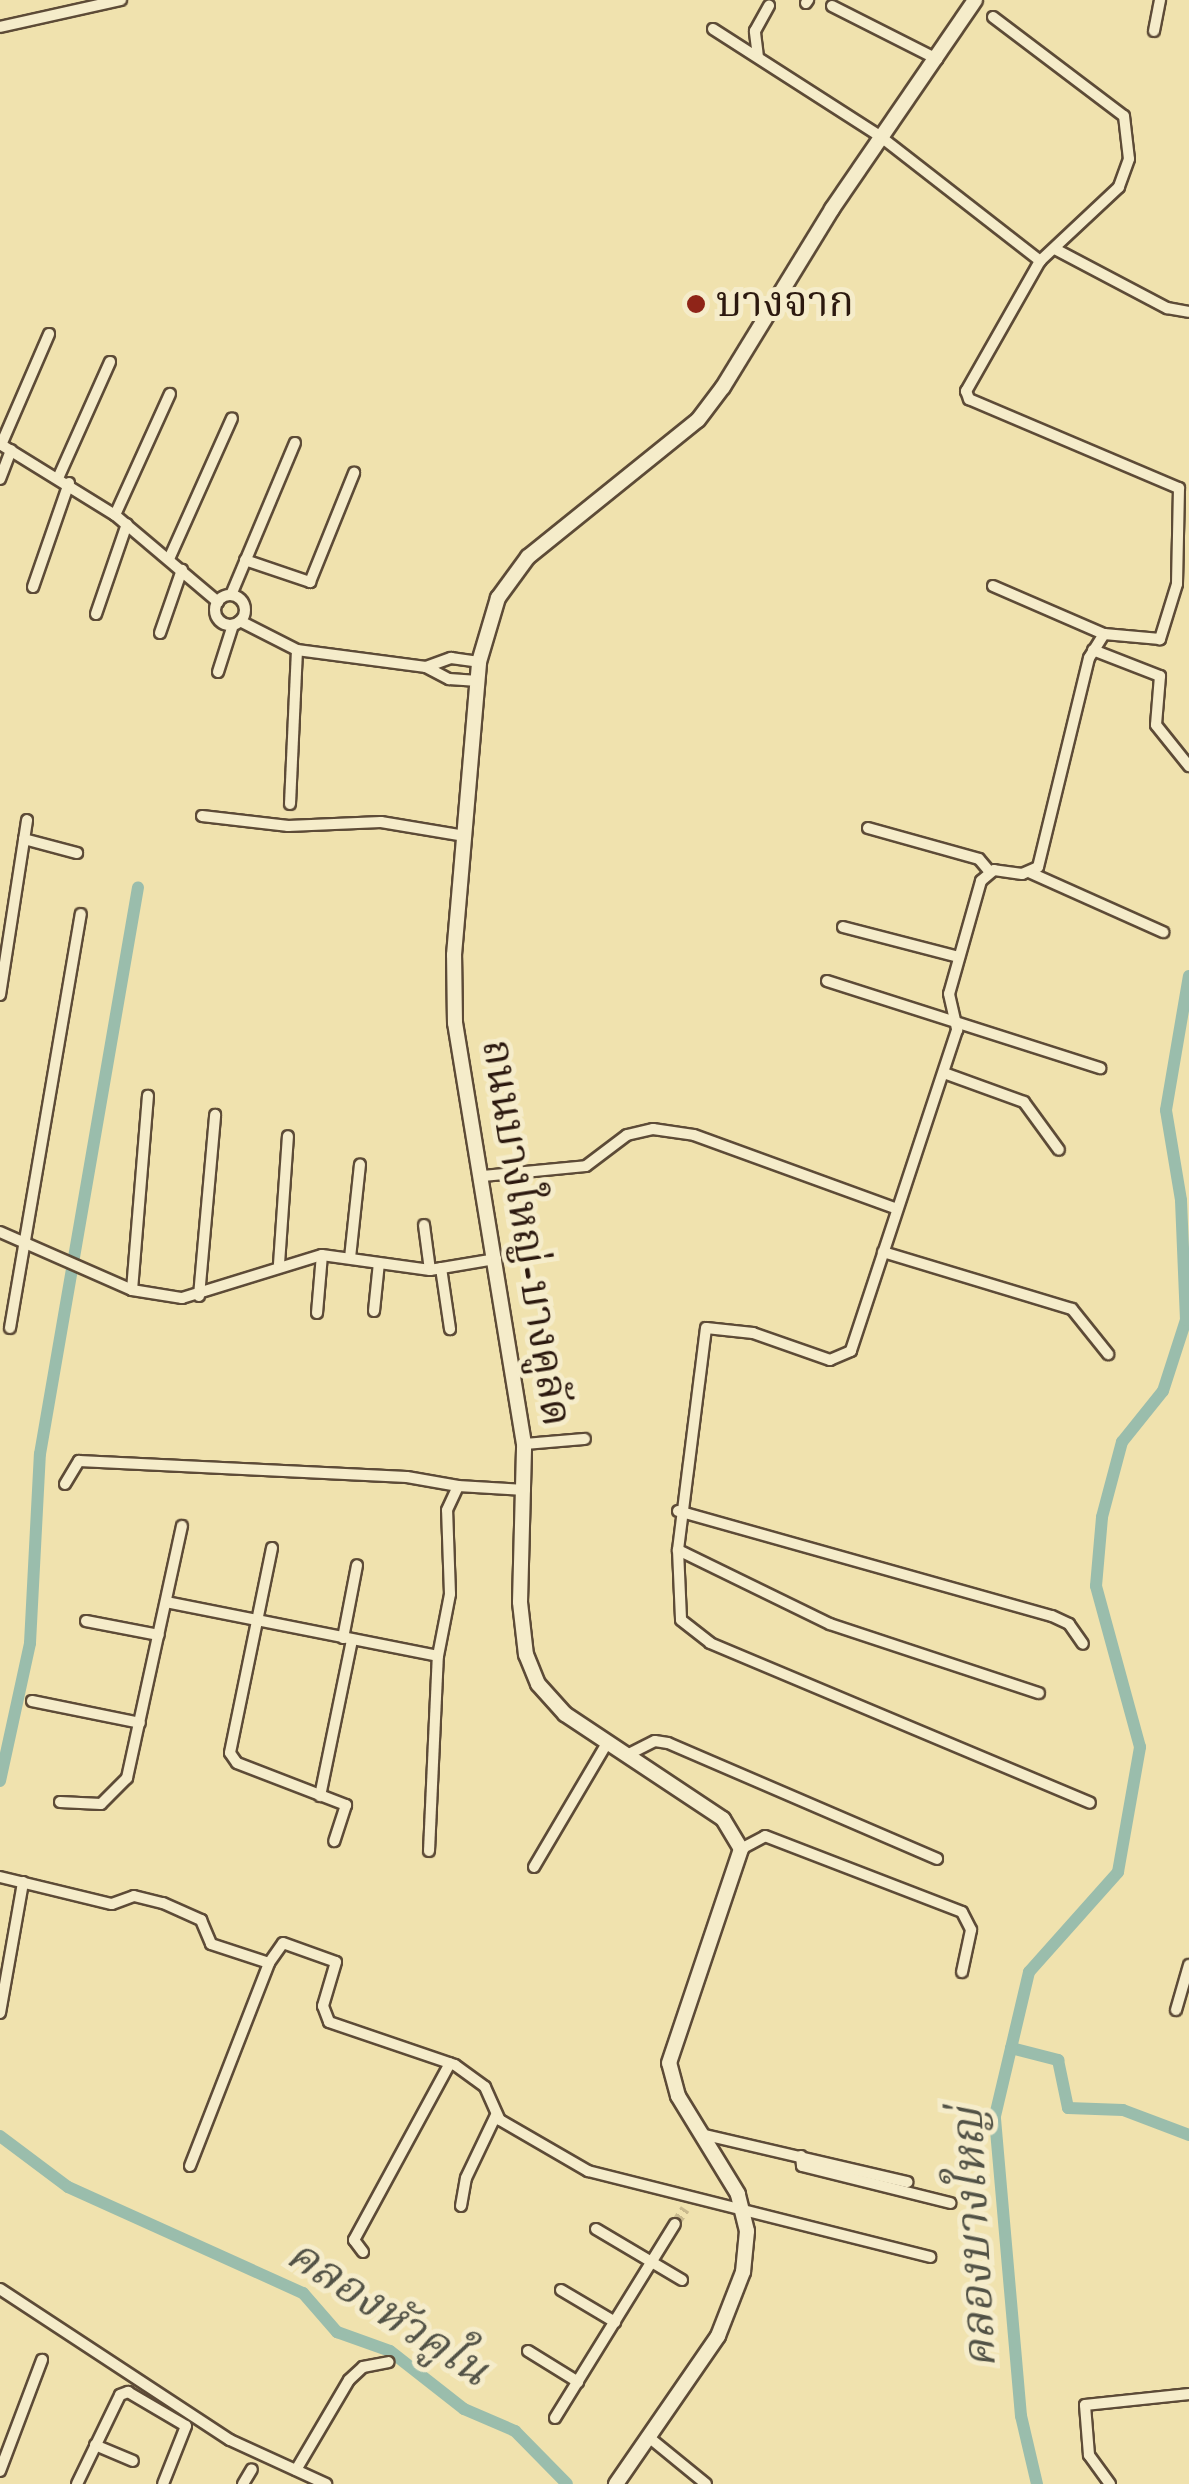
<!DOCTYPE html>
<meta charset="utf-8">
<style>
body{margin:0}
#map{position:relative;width:1189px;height:2484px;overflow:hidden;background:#f0e2ae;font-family:"IM FELL DW Pica","Noto Serif Thai",serif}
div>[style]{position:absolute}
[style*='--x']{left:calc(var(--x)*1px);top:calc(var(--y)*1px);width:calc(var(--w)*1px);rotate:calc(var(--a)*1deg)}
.canal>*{height:12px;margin:-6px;padding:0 6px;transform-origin:6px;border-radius:6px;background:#9abdac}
.street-tunnel>*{height:10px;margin-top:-5px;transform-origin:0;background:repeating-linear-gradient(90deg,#c9ba8e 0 10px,transparent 0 15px)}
.roads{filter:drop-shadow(2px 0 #5d4b37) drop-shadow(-2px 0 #5d4b37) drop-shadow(0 2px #5d4b37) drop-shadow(0 -2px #5d4b37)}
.street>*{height:10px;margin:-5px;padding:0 5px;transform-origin:5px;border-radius:5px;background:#f5ecca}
.street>.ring{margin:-5px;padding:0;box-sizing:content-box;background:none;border:10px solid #f5ecca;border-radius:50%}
.secondary>*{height:14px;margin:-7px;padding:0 7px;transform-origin:7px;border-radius:7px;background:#f5ecca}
.dots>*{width:28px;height:28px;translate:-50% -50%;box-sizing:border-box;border:5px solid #f5ecca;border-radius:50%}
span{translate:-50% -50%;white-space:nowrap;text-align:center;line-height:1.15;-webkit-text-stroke:10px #f5ecca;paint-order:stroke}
.poi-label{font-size:42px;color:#2c190f}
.left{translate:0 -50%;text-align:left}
.street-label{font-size:42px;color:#2c190f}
.water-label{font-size:45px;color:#525246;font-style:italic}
</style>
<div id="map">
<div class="canal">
<i style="--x:0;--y:1781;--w:141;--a:-77.7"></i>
<i style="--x:30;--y:1643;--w:189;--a:-87"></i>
<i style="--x:40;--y:1454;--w:575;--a:-80.19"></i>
<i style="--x:1011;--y:2048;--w:49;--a:14.3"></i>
<i style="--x:1058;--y:2060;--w:49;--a:78.2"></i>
<i style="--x:1068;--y:2108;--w:55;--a:2.1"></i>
<i style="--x:1123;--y:2110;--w:71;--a:20.7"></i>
<i style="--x:0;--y:2136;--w:85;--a:36.9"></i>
<i style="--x:68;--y:2187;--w:258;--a:24.3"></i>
<i style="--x:303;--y:2293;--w:52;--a:48.9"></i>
<i style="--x:337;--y:2332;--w:56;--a:19.7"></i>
<i style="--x:390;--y:2351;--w:94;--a:38.1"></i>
<i style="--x:464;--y:2409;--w:56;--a:23.3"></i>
<i style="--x:515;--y:2431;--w:74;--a:45.5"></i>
<i style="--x:1037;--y:2484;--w:70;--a:-103.2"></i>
<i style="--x:1021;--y:2416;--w:301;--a:-95"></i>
<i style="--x:995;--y:2116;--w:148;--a:-76.7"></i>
<i style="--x:1029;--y:1972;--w:134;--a:-48.3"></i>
<i style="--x:1118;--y:1872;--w:127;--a:-80"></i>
<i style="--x:1140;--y:1747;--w:167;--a:-105.3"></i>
<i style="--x:1096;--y:1586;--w:69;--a:-85"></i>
<i style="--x:1102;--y:1517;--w:78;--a:-75.1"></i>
<i style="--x:1122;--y:1442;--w:65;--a:-51.2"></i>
<i style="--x:1163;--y:1391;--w:75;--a:-72.1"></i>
<i style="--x:1186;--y:1320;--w:120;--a:-92.4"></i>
<i style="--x:1181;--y:1200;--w:91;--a:-99.5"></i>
<i style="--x:1166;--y:1110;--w:136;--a:-80.3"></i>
</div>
<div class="street-tunnel">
<i style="--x:675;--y:2224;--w:18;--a:-56"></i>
</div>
<div class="roads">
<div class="street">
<i style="--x:806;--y:3;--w:4;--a:-56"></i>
<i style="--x:832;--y:6;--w:118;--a:26.8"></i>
<i style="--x:993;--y:17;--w:164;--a:37.1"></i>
<i style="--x:1124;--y:116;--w:43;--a:83.4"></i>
<i style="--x:1129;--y:159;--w:30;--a:110"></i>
<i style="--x:1119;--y:187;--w:108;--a:136.9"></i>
<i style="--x:1040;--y:261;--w:150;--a:119.6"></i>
<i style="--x:966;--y:391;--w:9;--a:69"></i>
<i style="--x:969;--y:399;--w:228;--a:23"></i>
<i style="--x:1179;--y:488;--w:96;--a:91.2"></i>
<i style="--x:1177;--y:584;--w:58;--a:107.2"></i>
<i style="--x:1160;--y:639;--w:56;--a:-174.9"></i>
<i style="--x:1104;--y:634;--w:28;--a:122"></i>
<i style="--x:1089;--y:658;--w:215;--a:103.7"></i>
<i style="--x:1038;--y:867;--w:17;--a:156"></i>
<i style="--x:1022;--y:874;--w:28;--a:-172"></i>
<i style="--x:994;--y:870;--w:17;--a:140"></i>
<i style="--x:981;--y:881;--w:117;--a:105.8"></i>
<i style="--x:949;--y:994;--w:37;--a:77"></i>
<i style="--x:957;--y:1030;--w:338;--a:108.3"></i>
<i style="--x:851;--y:1351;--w:23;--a:157"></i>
<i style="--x:830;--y:1360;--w:82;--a:-160.7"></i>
<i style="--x:753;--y:1333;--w:47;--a:-173.9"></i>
<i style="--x:706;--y:1328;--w:224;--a:97.2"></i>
<i style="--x:678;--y:1550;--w:169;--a:26"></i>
<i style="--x:830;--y:1624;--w:220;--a:18.3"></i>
<i style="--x:0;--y:27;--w:124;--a:-12.6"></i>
<i style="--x:713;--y:29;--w:200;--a:32.7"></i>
<i style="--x:881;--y:137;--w:202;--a:37.9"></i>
<i style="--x:1154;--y:31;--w:32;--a:-79"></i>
<i style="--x:758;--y:57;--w:26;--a:-97"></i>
<i style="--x:755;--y:31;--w:29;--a:-61"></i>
<i style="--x:1055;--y:249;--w:127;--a:27.8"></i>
<i style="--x:1167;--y:308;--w:22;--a:10"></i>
<i style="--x:0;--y:444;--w:135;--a:31.7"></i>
<i style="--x:115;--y:515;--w:135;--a:40.2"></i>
<i style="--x:1;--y:445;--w:121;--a:-66.6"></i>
<i style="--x:59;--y:476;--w:125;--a:-65.9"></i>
<i style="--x:0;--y:479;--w:31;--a:-69"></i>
<i style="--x:115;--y:515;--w:133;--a:-65.6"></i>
<i style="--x:169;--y:559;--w:154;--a:-65.9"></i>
<i style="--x:245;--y:560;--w:69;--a:18.7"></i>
<i style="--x:310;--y:582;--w:118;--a:-68"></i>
<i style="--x:993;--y:586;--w:121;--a:23.4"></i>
<i style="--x:33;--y:587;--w:110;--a:-70.9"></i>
<i style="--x:231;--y:595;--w:165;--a:-67.2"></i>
<i class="ring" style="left:215px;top:595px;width:20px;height:20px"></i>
<i style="--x:96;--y:614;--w:95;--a:-71"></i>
<i style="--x:240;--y:621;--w:64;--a:27"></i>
<i style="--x:297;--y:650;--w:130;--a:7.5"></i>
<i style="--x:426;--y:667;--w:26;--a:28"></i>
<i style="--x:449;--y:679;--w:29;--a:4"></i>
<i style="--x:160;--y:633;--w:67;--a:-70.8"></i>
<i style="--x:1093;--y:650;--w:72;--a:21.2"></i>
<i style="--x:1160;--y:676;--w:49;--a:94.7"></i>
<i style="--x:1156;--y:725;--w:53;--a:51.2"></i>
<i style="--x:426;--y:667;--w:27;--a:-20"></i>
<i style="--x:451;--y:658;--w:28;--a:8"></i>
<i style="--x:218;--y:672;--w:49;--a:-72.3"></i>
<i style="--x:290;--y:804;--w:154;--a:-87.4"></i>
<i style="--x:202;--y:816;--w:87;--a:6.6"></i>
<i style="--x:288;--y:826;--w:93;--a:-2.5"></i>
<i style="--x:381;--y:822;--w:85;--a:9.5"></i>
<i style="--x:868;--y:828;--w:115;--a:15.6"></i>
<i style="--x:979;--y:859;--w:17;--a:50"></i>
<i style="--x:24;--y:839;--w:55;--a:14.8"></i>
<i style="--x:1031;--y:873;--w:145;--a:24.1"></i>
<i style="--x:843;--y:927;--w:120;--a:14.5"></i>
<i style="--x:827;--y:981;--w:287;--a:17.7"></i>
<i style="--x:0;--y:995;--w:177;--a:-81.2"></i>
<i style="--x:944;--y:1073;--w:85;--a:19.9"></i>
<i style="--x:1024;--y:1102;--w:59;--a:53.9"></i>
<i style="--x:483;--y:1176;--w:103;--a:-5.5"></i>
<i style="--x:586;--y:1166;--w:51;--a:-37.1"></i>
<i style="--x:627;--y:1135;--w:27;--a:-13"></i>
<i style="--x:653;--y:1129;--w:41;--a:8.3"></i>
<i style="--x:694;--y:1135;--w:216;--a:20"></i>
<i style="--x:424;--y:1225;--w:45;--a:82.4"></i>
<i style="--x:0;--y:1232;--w:144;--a:23.7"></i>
<i style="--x:132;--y:1290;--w:51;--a:9.1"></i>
<i style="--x:182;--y:1298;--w:146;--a:-17.1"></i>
<i style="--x:322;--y:1255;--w:109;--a:7.9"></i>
<i style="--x:430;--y:1270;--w:67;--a:-9.5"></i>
<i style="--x:883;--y:1252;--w:197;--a:16.8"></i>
<i style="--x:1072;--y:1309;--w:58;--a:51.3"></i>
<i style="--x:350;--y:1258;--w:94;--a:-83.9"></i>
<i style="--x:279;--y:1264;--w:128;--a:-86"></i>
<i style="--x:441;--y:1268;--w:62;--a:81.6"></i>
<i style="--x:132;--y:1290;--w:195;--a:-85.3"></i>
<i style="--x:199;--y:1296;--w:182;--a:-84.9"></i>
<i style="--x:374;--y:1311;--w:48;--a:-84.1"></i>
<i style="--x:317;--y:1313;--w:58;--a:-85.1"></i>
<i style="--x:10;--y:1328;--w:420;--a:-80.3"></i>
<i style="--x:524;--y:1444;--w:61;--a:-4.7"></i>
<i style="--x:65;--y:1484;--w:27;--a:-59"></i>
<i style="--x:79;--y:1461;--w:328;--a:2.8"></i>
<i style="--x:407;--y:1477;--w:52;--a:10"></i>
<i style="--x:678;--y:1511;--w:388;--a:15.7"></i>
<i style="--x:1052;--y:1616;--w:19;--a:25"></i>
<i style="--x:1069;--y:1624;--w:24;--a:55"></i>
<i style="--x:272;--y:1548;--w:209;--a:101.6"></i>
<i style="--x:230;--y:1753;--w:12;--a:55"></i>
<i style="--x:237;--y:1763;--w:117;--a:21.1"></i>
<i style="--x:346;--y:1805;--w:38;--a:108"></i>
<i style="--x:678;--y:1550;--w:70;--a:87.5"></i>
<i style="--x:681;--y:1620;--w:37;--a:38"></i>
<i style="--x:710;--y:1643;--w:412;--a:22.8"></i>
<i style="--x:166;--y:1602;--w:277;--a:11.2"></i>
<i style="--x:438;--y:1656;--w:63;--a:-79"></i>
<i style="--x:450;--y:1594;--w:84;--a:-92"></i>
<i style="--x:447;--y:1510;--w:26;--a:-65"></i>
<i style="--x:458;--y:1486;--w:67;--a:3.4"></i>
<i style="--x:86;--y:1621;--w:74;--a:10.9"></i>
<i style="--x:343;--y:1638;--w:74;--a:-79.1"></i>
<i style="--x:32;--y:1701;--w:110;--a:11.5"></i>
<i style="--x:627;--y:1755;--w:31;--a:-27"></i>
<i style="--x:655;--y:1741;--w:13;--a:9"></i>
<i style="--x:668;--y:1743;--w:293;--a:23.3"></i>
<i style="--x:320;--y:1796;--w:159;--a:-78.4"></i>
<i style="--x:60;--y:1802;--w:41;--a:2.8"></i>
<i style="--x:101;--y:1804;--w:37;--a:-45"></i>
<i style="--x:127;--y:1778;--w:258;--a:-77.7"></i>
<i style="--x:741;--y:1849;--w:27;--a:-28"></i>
<i style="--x:765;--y:1836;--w:211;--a:21.1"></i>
<i style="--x:962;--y:1912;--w:20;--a:63"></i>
<i style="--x:971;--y:1930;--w:43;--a:102.1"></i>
<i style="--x:429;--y:1851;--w:195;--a:-87.4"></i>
<i style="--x:534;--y:1867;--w:144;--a:-59.5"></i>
<i style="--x:0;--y:1877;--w:115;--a:13.6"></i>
<i style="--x:112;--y:1904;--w:23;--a:-20"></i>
<i style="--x:134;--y:1896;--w:30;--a:14"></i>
<i style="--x:163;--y:1903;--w:42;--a:24.1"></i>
<i style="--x:201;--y:1920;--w:26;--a:67"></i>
<i style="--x:211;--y:1944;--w:61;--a:18.1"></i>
<i style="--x:1176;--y:2010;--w:47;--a:-73.9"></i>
<i style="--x:0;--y:2013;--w:133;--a:-80"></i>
<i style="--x:701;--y:2134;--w:212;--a:13.1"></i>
<i style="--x:801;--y:2156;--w:10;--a:84"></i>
<i style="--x:802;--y:2166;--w:153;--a:14"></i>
<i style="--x:190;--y:2166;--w:218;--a:-68.7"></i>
<i style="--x:269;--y:1963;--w:24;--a:-55"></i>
<i style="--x:283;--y:1943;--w:56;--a:19.7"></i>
<i style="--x:336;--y:1962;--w:46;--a:106.5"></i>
<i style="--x:323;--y:2006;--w:17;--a:69"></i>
<i style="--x:329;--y:2022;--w:133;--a:18.8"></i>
<i style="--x:455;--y:2065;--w:37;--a:36"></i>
<i style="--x:485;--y:2087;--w:36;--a:66"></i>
<i style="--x:500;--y:2120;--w:102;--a:30.1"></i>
<i style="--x:588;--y:2171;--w:353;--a:14.1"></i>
<i style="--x:461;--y:2206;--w:28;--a:-80"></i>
<i style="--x:466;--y:2178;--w:70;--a:-64.5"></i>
<i style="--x:596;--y:2229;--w:100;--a:30.7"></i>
<i style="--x:363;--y:2252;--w:15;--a:-127"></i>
<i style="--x:354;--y:2240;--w:201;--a:-61.5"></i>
<i style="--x:0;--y:2289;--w:275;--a:33.3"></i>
<i style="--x:230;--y:2440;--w:106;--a:24.6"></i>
<i style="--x:561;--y:2290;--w:63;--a:30.7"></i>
<i style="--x:528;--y:2351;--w:59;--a:31.8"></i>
<i style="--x:555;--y:2418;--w:228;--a:-58.3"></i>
<i style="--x:651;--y:2439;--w:71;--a:39.3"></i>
<i style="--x:95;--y:2445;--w:41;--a:22.8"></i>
<i style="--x:296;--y:2470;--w:104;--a:-59.5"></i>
<i style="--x:349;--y:2380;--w:19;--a:-43"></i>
<i style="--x:363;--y:2367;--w:26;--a:-11"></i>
<i style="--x:0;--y:2471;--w:119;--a:-69.3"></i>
<i style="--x:77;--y:2484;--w:99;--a:-64.2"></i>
<i style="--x:120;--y:2395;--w:9;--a:-21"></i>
<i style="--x:128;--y:2392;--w:67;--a:30.4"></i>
<i style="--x:186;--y:2426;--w:62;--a:111.6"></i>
<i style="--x:243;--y:2484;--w:17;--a:-59"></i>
<i style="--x:1110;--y:2484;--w:36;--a:-126"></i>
<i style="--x:1089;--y:2455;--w:50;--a:-94.6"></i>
<i style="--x:1085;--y:2405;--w:105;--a:-6"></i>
</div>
<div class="secondary">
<i style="--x:616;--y:2484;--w:180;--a:-55.4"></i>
<i style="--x:718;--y:2336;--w:69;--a:-68.7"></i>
<i style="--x:743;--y:2272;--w:41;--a:-84.4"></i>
<i style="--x:747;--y:2231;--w:38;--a:-104"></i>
<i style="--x:738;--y:2194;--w:115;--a:-121.5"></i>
<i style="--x:678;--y:2096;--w:34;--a:-105"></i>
<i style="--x:669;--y:2063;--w:226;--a:-71.4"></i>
<i style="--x:741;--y:1849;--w:35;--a:-121"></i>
<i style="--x:723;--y:1819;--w:190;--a:-146.4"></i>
<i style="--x:565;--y:1714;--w:40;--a:-132"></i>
<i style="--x:538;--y:1684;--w:31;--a:-112"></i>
<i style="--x:526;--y:1655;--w:53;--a:-96.5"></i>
<i style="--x:520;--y:1602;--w:158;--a:-88.5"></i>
<i style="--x:524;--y:1444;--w:427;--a:-99.3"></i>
<i style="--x:455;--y:1023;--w:68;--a:-90.8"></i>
<i style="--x:454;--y:955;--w:294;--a:-85.1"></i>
<i style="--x:479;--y:662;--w:67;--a:-73.5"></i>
<i style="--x:498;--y:598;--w:51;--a:-53.8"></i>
<i style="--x:528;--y:557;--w:218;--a:-38.9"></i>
<i style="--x:698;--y:420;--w:41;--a:-52.9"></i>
<i style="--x:723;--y:387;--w:209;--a:-58.5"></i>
<i style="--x:832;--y:209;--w:253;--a:-55.6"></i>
</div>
</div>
<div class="dots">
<i style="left:696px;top:304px;background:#8f2418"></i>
</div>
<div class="poi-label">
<span class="left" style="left:716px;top:304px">บางจาก</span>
</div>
<div class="street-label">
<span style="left:525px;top:1233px;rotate:81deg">ถนนบางใหญ่-บางคูลัด</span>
</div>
<div class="water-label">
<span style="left:976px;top:2238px;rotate:-93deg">คลองบางใหญ่</span>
<span style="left:387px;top:2314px;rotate:33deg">คลองหัวคูใน</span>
</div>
</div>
